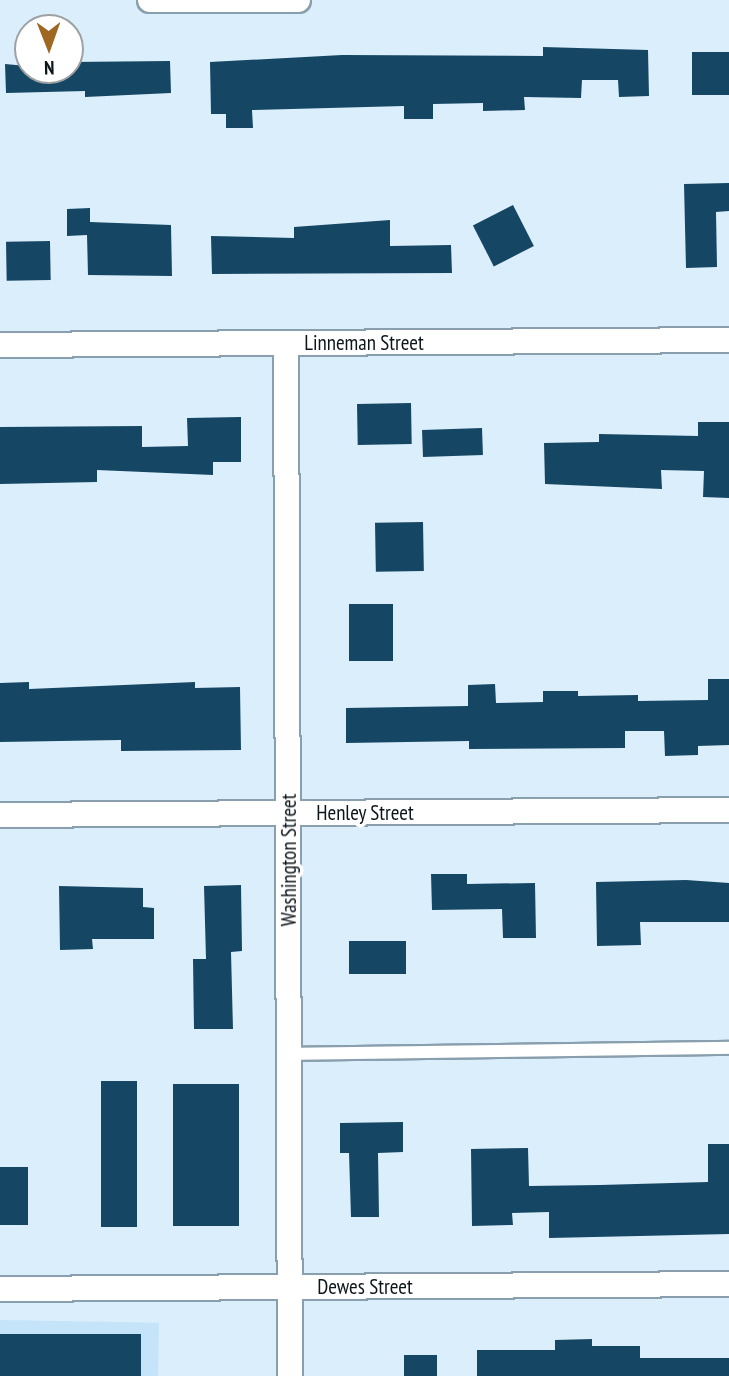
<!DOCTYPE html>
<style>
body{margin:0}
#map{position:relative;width:729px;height:1376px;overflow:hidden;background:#dbeefb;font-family:"PT Sans Narrow",sans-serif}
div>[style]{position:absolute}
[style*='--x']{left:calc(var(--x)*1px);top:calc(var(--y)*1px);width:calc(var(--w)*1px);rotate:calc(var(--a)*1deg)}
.built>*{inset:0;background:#c5e4f9;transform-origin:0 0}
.building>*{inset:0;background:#154764;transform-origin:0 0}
.roads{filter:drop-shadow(2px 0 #899fae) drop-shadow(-2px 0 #899fae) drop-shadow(0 2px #899fae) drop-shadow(0 -2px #899fae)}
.lane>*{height:12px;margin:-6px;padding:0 6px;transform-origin:6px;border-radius:6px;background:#fff}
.street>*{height:24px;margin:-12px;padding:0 12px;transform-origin:12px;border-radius:12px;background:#fff}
span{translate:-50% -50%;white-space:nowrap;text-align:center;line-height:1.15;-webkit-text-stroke:7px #fff;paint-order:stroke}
.street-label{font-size:21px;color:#0c151a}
.north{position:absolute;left:14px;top:14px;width:70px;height:70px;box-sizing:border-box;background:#fff;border:2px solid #9ea1a3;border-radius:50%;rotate:179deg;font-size:19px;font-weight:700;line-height:28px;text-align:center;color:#0c151a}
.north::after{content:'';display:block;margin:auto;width:24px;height:32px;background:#9e6722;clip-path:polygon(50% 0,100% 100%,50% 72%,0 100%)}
</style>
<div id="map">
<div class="built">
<i style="left:0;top:1320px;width:159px;height:56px;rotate:1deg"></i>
</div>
<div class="building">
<i style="clip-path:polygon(543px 47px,648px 50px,649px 96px,619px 97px,618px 80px,582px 80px,581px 98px,524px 97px,525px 110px,483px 111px,483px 103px,433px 104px,433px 119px,404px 119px,404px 106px,252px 110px,253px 128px,226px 128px,226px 114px,211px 114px,210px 62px,342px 55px,543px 56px)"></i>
<i style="left:692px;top:52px;width:37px;height:43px"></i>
<i style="clip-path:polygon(170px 61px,171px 93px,85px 97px,85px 91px,6px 93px,5px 64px,70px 70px,70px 62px)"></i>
<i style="clip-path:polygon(729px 183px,729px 211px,716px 212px,717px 267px,686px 268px,684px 184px)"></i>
<i style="left:513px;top:205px;width:46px;height:45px;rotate:63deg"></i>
<i style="clip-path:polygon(90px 208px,90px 222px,171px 225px,172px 276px,88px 275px,87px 235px,67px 236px,67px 209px)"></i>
<i style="clip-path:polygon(390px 220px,390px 246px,451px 245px,452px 273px,212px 274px,211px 236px,294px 238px,294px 227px)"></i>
<i style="left:50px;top:241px;width:39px;height:44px;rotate:89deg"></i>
<i style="left:411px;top:403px;width:41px;height:54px;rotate:89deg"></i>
<i style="clip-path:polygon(241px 417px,241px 462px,213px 462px,213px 475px,97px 470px,97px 482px,0 484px,0 427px,142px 426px,142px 447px,188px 446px,187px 418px)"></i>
<i style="clip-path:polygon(698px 422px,729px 422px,729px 498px,703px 497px,704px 471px,661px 470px,662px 489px,545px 484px,544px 443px,599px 442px,599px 434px,698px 436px)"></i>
<i style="left:482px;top:428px;width:27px;height:60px;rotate:88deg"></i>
<i style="left:423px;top:522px;width:49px;height:48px;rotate:89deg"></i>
<i style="left:349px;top:604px;width:44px;height:57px"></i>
<i style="clip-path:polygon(708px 679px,729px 679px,729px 745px,698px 746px,698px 755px,665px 756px,664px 731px,625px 731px,625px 748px,469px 749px,469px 741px,346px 743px,346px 708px,468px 706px,468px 685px,495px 684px,496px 703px,543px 702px,543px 691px,578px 691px,578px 696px,638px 695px,638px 701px,708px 700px)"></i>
<i style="clip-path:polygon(29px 682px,29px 689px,195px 682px,195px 688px,240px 687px,241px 750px,121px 751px,121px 740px,0 742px,0 683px)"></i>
<i style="clip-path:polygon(431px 874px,467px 874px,467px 884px,535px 883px,536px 938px,503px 938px,502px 909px,432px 910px)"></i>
<i style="clip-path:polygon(686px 880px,729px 883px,729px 922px,640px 922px,641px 945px,597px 946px,596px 882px)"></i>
<i style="clip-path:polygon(241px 885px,242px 951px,231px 952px,233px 1029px,194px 1029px,193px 959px,206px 959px,204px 886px)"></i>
<i style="clip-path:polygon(59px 886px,143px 888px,143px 907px,154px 908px,154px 939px,92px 939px,93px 949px,60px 950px)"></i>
<i style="left:406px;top:941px;width:33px;height:57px;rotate:90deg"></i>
<i style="left:101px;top:1081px;width:36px;height:146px"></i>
<i style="left:239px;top:1084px;width:142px;height:66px;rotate:90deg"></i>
<i style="clip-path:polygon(403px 1122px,403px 1152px,378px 1153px,379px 1217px,351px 1217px,349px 1153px,340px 1153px,340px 1123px)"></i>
<i style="clip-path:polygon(708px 1144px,729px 1144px,729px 1234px,549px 1238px,549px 1212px,512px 1213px,513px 1225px,472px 1226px,471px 1149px,528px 1148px,529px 1186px,600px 1185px,708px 1182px)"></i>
<i style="left:0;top:1167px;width:28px;height:58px"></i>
<i style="left:141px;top:1334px;width:42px;height:141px;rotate:90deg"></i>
<i style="clip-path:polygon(592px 1339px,592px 1346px,640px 1346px,640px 1358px,729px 1358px,729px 1376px,477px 1376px,477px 1350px,555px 1350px,555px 1340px)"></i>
<i style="left:437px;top:1355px;width:21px;height:33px;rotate:90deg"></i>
</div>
<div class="roads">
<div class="lane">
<i style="--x:287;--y:1054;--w:442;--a:-0.8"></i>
</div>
<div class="street">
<i style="--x:150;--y:0;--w:148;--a:0"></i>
<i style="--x:286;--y:343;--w:1033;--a:89.78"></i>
<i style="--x:0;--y:345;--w:729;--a:-0.39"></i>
<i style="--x:0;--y:815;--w:729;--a:-0.39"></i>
<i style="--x:0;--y:1289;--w:729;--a:-0.39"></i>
</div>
</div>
<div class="street-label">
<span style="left:364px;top:343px">Linneman Street</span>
<span style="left:365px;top:813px">Henley Street</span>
<span style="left:289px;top:860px;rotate:-90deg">Washington Street</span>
<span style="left:365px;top:1287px">Dewes Street</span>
</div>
<div class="north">N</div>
</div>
